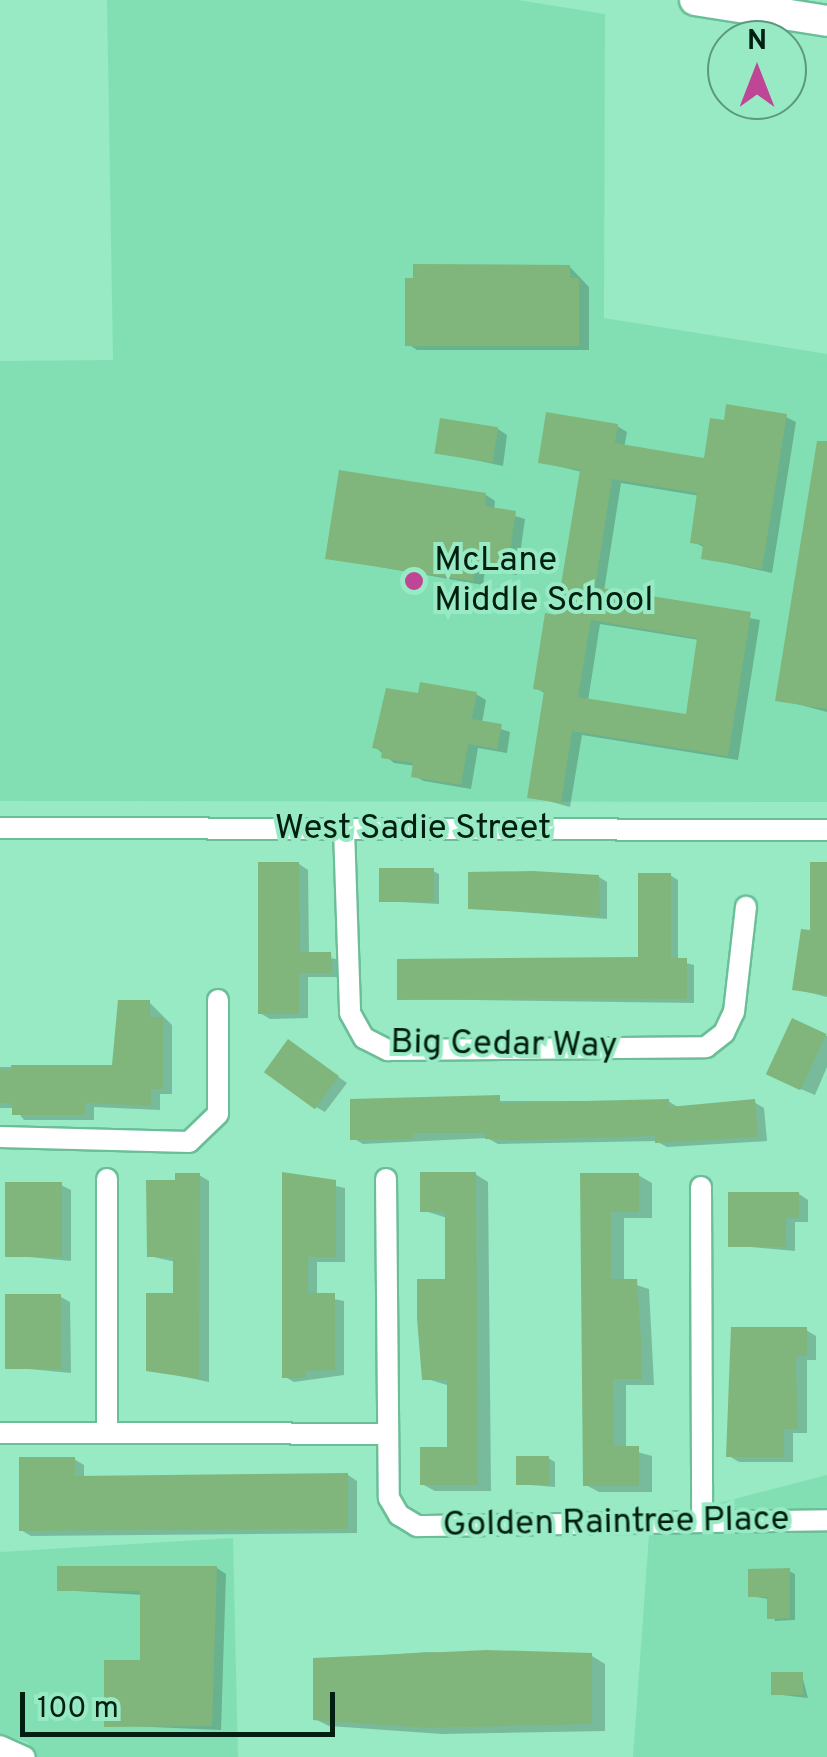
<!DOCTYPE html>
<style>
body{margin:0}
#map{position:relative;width:827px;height:1757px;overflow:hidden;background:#97eac3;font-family:Overpass,sans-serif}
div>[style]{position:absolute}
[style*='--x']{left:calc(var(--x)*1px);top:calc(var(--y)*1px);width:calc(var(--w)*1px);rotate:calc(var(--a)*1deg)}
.built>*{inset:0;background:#82dfb4}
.shadow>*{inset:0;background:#0003}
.building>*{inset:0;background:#80b67c;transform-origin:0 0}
.roads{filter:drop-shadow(2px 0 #6bbe98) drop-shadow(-2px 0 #6bbe98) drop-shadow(0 2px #6bbe98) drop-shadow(0 -2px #6bbe98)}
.street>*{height:20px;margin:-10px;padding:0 10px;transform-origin:10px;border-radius:10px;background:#fff}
.secondary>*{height:30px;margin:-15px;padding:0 15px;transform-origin:15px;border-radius:15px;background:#fff}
.dots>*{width:28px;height:28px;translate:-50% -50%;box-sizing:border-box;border:5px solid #97eac3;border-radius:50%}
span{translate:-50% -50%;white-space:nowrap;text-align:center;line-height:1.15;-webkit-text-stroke:8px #97eac3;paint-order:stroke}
.poi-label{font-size:35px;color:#001f11}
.left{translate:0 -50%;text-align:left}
.street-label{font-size:35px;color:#001f11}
.north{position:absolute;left:707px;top:20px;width:100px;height:100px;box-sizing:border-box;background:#97eac3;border:2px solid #5b997c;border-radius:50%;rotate:0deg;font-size:28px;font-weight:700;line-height:40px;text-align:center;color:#001f11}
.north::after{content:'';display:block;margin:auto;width:35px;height:45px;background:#bf4597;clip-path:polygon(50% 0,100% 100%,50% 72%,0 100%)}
.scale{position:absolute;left:20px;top:1692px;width:315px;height:45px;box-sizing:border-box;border:5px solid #001f11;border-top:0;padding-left:12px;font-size:30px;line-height:35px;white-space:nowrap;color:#001f11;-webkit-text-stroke:8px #97eac3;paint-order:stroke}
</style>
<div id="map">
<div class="built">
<i style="clip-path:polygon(107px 0,518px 0,605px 14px,604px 318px,827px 354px,827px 802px,0 801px,0 361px,113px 360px)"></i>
<i style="clip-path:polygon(827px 1475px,827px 1757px,633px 1757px,650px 1521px)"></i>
<i style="clip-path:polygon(233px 1538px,238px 1757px,37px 1757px,27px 1742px,0 1735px,0 1552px)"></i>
</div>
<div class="shadow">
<i style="clip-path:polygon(570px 267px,589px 287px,589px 350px,417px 350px,408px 344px)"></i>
<i style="clip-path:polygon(evenodd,786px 417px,796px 422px,772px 573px,704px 558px,705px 548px,692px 541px,700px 496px,621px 483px,604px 591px,760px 620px,738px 760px,582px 735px,570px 807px,530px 796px,546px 694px,536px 688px,558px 618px,582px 472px,540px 462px,617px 426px,627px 432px,624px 448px,706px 461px,786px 417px,600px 624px,699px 640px,688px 717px,588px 701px,600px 624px)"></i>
<i style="clip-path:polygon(498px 429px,507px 435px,503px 466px,437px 452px)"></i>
<i style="clip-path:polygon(827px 444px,827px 712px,778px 699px)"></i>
<i style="clip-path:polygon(486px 495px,495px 501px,494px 510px,525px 519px,517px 575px,485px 570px,483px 585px,328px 558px)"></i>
<i style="clip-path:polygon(476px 694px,486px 700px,482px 723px,510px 732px,507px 753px,478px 748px,471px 789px,424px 781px,414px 776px,416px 766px,394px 763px,375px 747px,420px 696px)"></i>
<i style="clip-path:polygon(299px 864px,308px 870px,309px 954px,341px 960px,341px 977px,308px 977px,308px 1018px,270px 1019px,260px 1013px)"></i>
<i style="clip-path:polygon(827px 864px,827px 997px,795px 989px)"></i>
<i style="clip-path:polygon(433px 871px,439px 874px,439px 904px,382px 901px)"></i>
<i style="clip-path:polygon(670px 875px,678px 880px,678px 961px,694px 965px,694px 1003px,400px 999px,641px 960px)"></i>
<i style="clip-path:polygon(599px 877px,607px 882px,607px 919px,470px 908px)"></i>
<i style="clip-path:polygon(150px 1003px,172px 1025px,172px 1094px,160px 1094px,160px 1110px,94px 1107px,94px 1120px,24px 1120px,15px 1108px,0 1108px,0 1067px,115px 1067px)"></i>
<i style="clip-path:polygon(793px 1022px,827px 1036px,827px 1067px,815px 1095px,780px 1080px)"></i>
<i style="clip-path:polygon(298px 1048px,347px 1083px,325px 1112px,316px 1107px)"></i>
<i style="clip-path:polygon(353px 1101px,668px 1101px,678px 1107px,754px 1102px,764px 1108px,767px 1141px,667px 1147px,656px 1141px,498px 1144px,487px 1138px,363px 1144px,353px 1138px)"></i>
<i style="clip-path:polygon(475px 1174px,488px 1182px,491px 1491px,435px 1491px,422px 1484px,450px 1449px,450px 1386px,424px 1378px,447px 1282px,447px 1218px,422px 1210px)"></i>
<i style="clip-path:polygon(199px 1175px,209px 1181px,209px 1382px,148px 1369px,176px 1296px,176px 1262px,149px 1256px)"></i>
<i style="clip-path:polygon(285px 1175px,345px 1188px,345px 1262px,317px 1262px,317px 1296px,344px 1301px,344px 1375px,294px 1382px,284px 1376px)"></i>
<i style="clip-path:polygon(638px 1175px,652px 1183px,652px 1218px,624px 1218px,624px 1281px,649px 1289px,654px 1385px,626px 1385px,626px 1449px,652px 1456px,652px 1492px,599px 1492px,586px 1485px,583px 1176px)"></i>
<i style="clip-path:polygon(61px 1185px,71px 1190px,71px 1261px,8px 1255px)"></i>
<i style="clip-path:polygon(799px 1194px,808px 1200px,808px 1222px,795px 1222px,795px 1251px,730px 1245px)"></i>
<i style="clip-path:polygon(61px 1297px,70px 1302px,71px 1373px,7px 1367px)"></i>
<i style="clip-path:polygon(806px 1330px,816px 1336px,816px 1360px,807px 1360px,807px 1433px,793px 1433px,793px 1462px,739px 1462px,729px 1456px)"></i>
<i style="clip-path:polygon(548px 1458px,555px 1462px,555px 1487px,519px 1484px)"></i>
<i style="clip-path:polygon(74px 1459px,84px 1465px,84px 1478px,348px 1475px,357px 1481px,357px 1533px,31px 1536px,21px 1530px)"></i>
<i style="clip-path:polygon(217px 1568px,226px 1574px,221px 1730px,106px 1725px,143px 1663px,143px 1595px,59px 1590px)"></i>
<i style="clip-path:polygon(789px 1571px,795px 1574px,795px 1620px,775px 1621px,769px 1599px,750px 1596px)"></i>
<i style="clip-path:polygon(427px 1652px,592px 1656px,605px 1664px,605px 1731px,442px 1734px,329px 1726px,315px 1719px,315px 1660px)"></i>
<i style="clip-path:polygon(802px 1675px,808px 1698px,773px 1694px)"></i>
</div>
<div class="building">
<i style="clip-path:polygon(413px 264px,570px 265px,570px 278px,579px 278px,579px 346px,405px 346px,405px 278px,413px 278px)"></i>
<i style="clip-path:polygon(evenodd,726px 404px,787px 414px,762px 569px,701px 559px,703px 545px,690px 543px,697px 493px,612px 479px,595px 587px,751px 612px,728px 756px,572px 731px,561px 803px,527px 798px,544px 691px,533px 689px,545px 613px,556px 615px,580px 470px,538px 463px,546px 412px,618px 424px,615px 443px,704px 458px,710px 418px,724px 420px,726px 404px,591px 620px,697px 638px,686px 714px,578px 697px,591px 620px)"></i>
<i style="left:440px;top:418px;width:59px;height:36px;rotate:9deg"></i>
<i style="clip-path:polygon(817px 441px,827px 441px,827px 709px,775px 701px)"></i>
<i style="clip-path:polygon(339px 470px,486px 493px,485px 506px,516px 511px,507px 571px,475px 566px,473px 581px,325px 559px)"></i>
<i style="clip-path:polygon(420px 682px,477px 692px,472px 719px,502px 724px,497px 749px,468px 744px,461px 785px,411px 777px,413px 763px,381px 758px,382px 750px,372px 748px,386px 688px,418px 693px)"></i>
<i style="clip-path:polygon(258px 862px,299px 862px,300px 952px,331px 952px,332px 973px,299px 973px,299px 1014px,258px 1014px)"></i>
<i style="clip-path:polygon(810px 862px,827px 862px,827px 995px,792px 990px,801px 929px,810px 930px)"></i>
<i style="left:434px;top:868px;width:34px;height:55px;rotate:90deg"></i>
<i style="clip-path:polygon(533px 871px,599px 875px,600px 916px,468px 909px,468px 872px)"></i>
<i style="clip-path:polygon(638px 873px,671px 873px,671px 958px,687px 958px,687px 999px,397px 1000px,397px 959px,638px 957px)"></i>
<i style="clip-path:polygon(118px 1000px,150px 1000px,150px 1017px,163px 1017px,163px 1089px,151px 1089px,151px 1106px,85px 1103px,85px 1115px,12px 1115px,12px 1103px,0 1103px,0 1070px,11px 1070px,11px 1065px,112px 1065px)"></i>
<i style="left:792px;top:1018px;width:38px;height:62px;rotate:25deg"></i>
<i style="left:288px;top:1039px;width:63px;height:41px;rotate:36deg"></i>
<i style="clip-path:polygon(500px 1095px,500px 1103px,669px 1099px,669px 1107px,755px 1099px,758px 1137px,655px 1143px,655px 1136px,519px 1140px,485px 1139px,485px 1133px,413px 1133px,413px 1139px,350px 1140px,350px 1099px)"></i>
<i style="clip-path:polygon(282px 1172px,336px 1180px,336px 1257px,308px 1257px,308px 1293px,335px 1293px,335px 1370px,306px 1371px,306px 1378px,282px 1378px)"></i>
<i style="clip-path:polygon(420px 1172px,476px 1172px,478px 1485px,420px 1485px,420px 1447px,447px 1447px,447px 1380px,422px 1380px,417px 1318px,417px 1279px,445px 1279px,445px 1212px,420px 1212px)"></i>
<i style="clip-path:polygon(175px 1173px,200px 1173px,199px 1379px,146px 1371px,146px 1293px,173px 1293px,173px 1257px,147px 1257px,146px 1180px,175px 1180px)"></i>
<i style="clip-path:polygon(580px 1173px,639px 1173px,639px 1212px,611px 1212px,611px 1279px,637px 1279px,641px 1340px,642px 1379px,613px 1379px,614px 1446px,639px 1446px,639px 1486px,583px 1486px)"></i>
<i style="left:5px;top:1182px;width:57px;height:75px"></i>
<i style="clip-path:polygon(728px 1192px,799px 1192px,799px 1218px,786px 1218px,786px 1247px,728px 1247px)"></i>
<i style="left:5px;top:1294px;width:56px;height:75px"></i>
<i style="clip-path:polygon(731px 1327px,807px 1327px,807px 1356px,797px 1356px,796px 1367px,798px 1429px,784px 1429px,784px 1457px,726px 1457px)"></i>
<i style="left:516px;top:1456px;width:33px;height:29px"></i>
<i style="clip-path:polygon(19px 1457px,75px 1457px,75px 1476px,348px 1473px,348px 1529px,19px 1531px)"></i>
<i style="clip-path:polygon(57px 1566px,217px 1566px,212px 1726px,104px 1727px,104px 1660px,140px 1660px,140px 1591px,57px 1591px)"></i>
<i style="clip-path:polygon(790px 1568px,790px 1618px,767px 1619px,767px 1597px,748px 1597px,748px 1569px)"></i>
<i style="clip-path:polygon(487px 1650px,592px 1653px,592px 1724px,427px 1728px,313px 1720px,313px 1658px)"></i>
<i style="left:803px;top:1672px;width:23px;height:32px;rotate:90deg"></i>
</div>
<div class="roads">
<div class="street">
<i style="--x:0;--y:828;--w:827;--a:0.14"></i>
<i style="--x:344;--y:829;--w:184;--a:88.1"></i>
<i style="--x:350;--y:1013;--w:29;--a:61"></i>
<i style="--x:364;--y:1038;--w:27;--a:27"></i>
<i style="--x:388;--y:1050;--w:318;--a:-0.5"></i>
<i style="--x:706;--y:1047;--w:23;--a:-38"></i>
<i style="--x:724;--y:1033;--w:23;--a:-65"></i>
<i style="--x:734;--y:1012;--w:106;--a:-83.5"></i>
<i style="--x:0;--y:1137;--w:189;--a:1.5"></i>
<i style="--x:189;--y:1142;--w:40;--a:-44"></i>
<i style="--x:218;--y:1114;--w:114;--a:-90"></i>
<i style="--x:107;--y:1179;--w:254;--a:90"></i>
<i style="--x:386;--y:1179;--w:319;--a:89.5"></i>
<i style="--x:389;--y:1498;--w:20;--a:60"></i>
<i style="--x:399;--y:1515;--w:21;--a:31"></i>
<i style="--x:417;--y:1526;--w:410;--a:-0.8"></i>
<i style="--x:701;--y:1187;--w:335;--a:89.8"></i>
<i style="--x:0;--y:1433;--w:387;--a:0.1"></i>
<i style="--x:0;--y:1746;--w:27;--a:24"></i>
</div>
<div class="secondary">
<i style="--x:695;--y:0;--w:134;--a:9"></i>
</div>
</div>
<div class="dots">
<i style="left:414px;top:581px;background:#bf4597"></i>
</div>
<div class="poi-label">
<span class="left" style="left:434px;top:581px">McLane<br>Middle School</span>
</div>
<div class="street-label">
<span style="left:413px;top:829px">West Sadie Street</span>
<span style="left:504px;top:1045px;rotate:1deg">Big Cedar Way</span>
<span style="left:616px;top:1523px;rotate:-1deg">Golden Raintree Place</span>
</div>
<div class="north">N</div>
<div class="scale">100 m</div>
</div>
